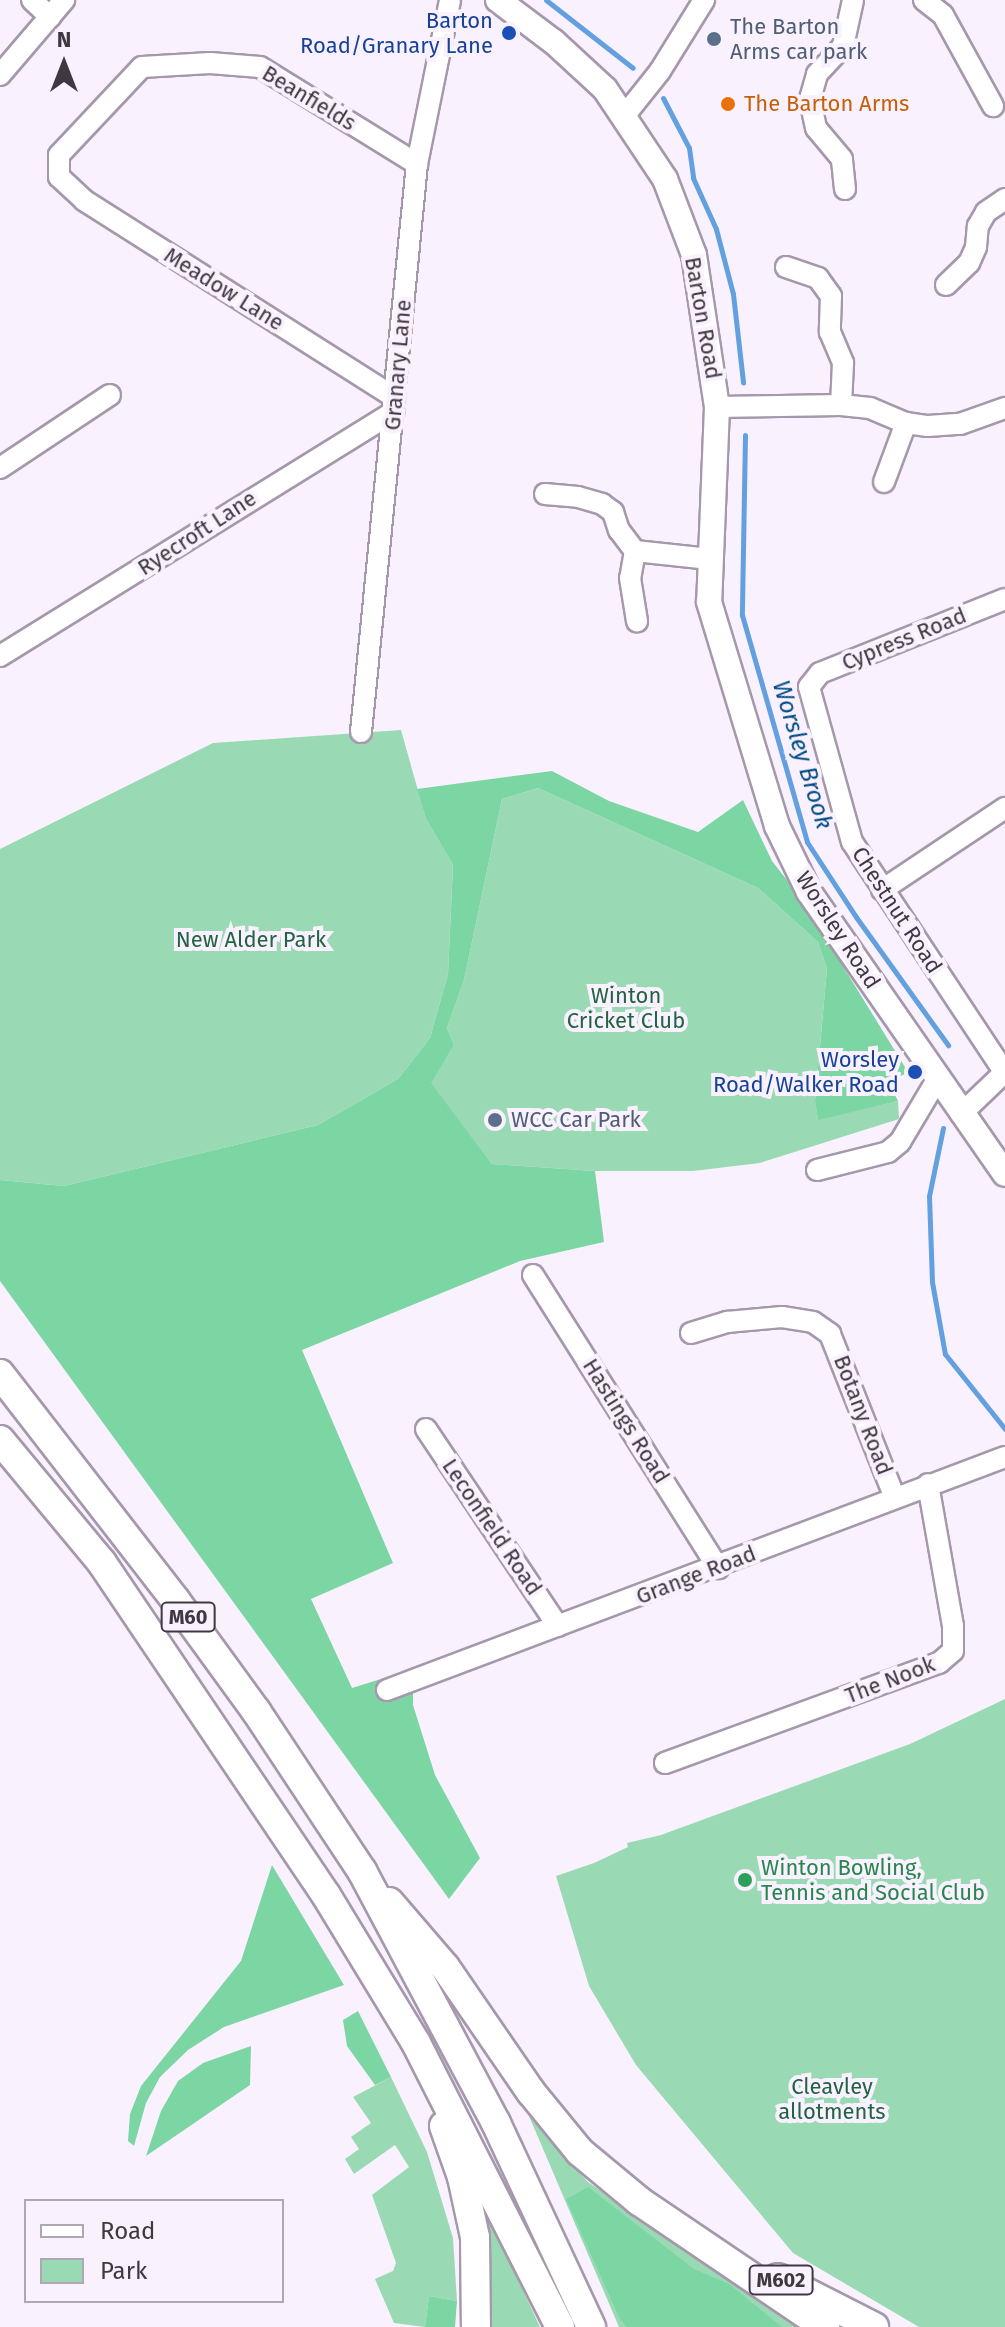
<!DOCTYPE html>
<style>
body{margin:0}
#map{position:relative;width:1005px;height:2327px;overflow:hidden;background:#faf1fe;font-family:"Fira Sans",sans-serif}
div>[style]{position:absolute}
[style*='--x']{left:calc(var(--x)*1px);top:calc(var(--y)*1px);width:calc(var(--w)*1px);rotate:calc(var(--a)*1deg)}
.green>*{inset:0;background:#99dab4}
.forest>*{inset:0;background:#7bd6a4}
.stream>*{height:5px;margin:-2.5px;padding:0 2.5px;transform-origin:2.5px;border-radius:2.5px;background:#62a0e0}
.roads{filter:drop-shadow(2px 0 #a698ac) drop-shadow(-2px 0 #a698ac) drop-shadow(0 2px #a698ac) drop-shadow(0 -2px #a698ac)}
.minor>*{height:20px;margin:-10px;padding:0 10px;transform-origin:10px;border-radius:10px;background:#fff}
.major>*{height:24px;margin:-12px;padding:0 12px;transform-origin:12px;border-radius:12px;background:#fff}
.highway>*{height:28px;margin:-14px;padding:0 14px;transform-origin:14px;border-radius:14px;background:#fff}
.dots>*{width:22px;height:22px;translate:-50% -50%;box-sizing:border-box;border:4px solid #faf1fe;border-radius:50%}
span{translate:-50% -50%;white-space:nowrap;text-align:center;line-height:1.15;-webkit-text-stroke:8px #faf1fe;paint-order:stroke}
.shield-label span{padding:2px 6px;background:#faf1fe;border:2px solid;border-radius:6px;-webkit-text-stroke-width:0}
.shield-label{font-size:20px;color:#3e3841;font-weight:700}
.transit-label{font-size:22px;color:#164399}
.right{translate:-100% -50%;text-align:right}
.service-label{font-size:22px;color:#4e5e75}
.left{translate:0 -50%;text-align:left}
.street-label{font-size:22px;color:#3e3841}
.food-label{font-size:22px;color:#c56008}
.park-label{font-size:22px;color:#216443}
.leisure-label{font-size:22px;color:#27864d}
.water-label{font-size:24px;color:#004b85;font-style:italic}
.legend{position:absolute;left:24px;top:2199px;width:260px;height:104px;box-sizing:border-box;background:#faf1fe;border:2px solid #afa7b2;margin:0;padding:10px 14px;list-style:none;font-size:24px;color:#3e3841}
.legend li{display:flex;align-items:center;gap:16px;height:40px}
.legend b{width:40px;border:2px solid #afa7b2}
.north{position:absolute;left:24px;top:24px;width:80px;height:80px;-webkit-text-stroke:6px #faf1fe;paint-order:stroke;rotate:0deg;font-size:22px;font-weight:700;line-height:32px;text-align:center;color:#3e3841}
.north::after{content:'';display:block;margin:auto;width:28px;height:36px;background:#3e3841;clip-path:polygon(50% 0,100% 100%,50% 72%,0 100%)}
</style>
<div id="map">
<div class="green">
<i style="clip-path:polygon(401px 730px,426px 819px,453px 865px,448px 974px,430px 1038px,398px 1079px,318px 1125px,64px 1186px,0 1180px,0 849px,213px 743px)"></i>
<i style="clip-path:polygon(538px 788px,758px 888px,818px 942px,827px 969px,815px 1100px,818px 1119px,898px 1101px,899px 1119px,760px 1163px,693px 1171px,595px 1171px,492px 1164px,430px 1083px,454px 1045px,447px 1028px,464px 980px,502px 799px)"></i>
<i style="clip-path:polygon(1005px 1699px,1005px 2327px,919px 2327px,793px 2253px,636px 2065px,589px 1986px,556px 1876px,594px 1863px,628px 1847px,627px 1843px,661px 1835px,910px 1744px)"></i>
<i style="clip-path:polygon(391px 2077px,427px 2152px,453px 2238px,457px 2301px,429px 2296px,425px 2327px,394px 2323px,375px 2279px,393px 2271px,396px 2263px,372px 2195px,409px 2167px,395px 2145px,354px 2174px,345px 2159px,359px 2149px,351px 2137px,371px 2123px,353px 2097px)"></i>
<i style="clip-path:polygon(529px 2116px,588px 2182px,796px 2327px,619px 2327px)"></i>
<i style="clip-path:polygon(471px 2181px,507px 2256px,540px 2327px,488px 2327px,489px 2271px)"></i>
</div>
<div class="forest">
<i style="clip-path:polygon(552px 771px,609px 801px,698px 832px,743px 800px,772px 861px,801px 898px,908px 1072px,889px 1083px,898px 1101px,818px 1120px,815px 1101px,827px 969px,818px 942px,758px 888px,538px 788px,502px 799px,464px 980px,447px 1028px,454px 1045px,431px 1083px,492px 1164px,595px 1171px,604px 1242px,520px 1261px,302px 1350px,393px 1563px,311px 1599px,352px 1688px,413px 1669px,413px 1705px,435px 1775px,480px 1858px,449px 1899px,0 1281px,0 1180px,64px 1186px,318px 1125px,398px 1079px,430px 1038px,448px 974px,453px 865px,426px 819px,417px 789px)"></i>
<i style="clip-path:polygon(272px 1865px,344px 1985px,224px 2027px,188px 2050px,160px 2077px,146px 2103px,134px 2146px,128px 2141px,130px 2114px,141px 2086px,241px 1961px)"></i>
<i style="clip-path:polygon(358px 2011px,391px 2077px,375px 2085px,347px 2046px,343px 2020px)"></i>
<i style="clip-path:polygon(251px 2046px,250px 2085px,146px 2156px,161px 2111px,178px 2081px,203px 2063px)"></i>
<i style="clip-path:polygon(588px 2187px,694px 2269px,729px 2284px,782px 2327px,627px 2327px,620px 2319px,566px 2199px)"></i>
<i style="clip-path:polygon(429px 2296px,457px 2301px,455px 2327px,425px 2327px)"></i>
</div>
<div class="stream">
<i style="--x:546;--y:0;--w:110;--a:38"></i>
<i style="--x:663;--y:98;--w:56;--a:62.5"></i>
<i style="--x:689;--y:148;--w:30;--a:82"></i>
<i style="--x:693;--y:178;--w:56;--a:65.7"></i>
<i style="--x:716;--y:229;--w:67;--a:75.3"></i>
<i style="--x:733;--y:294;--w:89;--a:83.5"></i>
<i style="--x:745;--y:435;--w:180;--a:91"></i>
<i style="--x:742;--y:615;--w:236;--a:74"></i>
<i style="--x:807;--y:842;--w:90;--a:56.8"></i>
<i style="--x:856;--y:917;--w:158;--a:54.3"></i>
<i style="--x:943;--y:1128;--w:69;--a:101.6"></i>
<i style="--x:929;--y:1196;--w:86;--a:88"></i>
<i style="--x:932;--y:1282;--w:73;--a:79.8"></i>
<i style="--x:945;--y:1354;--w:96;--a:51.3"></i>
</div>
<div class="roads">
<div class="minor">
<i style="--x:32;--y:0;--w:25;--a:43"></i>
<i style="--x:924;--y:0;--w:24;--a:38"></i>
<i style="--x:943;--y:15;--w:104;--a:61.2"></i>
<i style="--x:0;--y:75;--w:99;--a:-49.5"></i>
<i style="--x:625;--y:115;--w:56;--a:-51.5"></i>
<i style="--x:660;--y:71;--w:84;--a:-58.2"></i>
<i style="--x:845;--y:189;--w:30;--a:-96"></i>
<i style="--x:842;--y:159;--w:40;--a:-130"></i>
<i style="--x:816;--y:128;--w:30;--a:-102"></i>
<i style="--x:810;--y:99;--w:26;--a:-74"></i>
<i style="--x:817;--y:74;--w:38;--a:-47"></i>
<i style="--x:843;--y:46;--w:47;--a:-77.7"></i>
<i style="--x:786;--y:267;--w:34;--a:19"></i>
<i style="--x:818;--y:278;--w:22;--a:54"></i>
<i style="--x:831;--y:296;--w:36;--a:92"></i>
<i style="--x:830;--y:332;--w:34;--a:67"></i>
<i style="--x:843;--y:363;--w:42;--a:92.7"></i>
<i style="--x:946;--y:285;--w:32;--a:-44"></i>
<i style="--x:969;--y:263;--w:17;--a:-66"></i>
<i style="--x:976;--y:247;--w:21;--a:-85"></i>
<i style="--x:978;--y:226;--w:16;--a:-60"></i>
<i style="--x:986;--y:212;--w:23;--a:-34"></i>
<i style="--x:394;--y:397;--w:367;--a:-147.6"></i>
<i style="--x:84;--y:200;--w:34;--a:-137"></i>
<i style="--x:59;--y:177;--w:22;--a:-90"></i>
<i style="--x:59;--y:155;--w:121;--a:-46.7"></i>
<i style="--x:142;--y:67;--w:68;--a:-3.4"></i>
<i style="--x:210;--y:63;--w:50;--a:4.6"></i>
<i style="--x:260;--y:67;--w:185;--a:31.7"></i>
<i style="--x:717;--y:407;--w:124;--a:-0.9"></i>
<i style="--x:841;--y:405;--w:29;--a:6"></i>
<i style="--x:870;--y:408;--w:39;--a:23"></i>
<i style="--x:906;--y:423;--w:22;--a:8"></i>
<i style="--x:928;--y:426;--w:32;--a:-4"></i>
<i style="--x:960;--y:424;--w:48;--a:-19.6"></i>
<i style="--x:0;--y:468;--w:132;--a:-33.6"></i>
<i style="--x:884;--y:482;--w:63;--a:-69.6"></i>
<i style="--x:545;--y:494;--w:33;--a:5"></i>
<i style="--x:578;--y:497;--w:25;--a:16"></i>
<i style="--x:602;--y:504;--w:14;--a:36"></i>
<i style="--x:613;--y:512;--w:19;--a:72"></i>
<i style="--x:619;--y:530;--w:26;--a:53"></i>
<i style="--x:635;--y:551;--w:27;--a:100"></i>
<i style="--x:630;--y:578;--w:44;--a:80.8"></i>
<i style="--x:635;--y:551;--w:75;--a:6.1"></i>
<i style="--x:0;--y:656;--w:463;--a:-31.8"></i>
<i style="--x:361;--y:732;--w:571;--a:-84.37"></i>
<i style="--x:417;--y:164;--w:167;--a:-78.6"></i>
<i style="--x:882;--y:890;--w:148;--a:-33.7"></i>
<i style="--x:1005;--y:1073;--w:277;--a:-123.5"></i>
<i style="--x:852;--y:842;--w:161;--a:-105.5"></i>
<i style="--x:809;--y:687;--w:18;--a:-52"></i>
<i style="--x:820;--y:673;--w:199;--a:-21.8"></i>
<i style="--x:961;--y:1114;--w:61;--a:-43.7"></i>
<i style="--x:817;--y:1170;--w:73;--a:-14.2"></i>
<i style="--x:888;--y:1152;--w:16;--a:-40"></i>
<i style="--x:900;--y:1142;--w:74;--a:-59.3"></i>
<i style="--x:533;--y:1275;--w:347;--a:57.7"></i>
<i style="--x:691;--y:1333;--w:38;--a:-17"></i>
<i style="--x:727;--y:1322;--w:55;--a:-5.2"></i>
<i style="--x:782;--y:1317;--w:31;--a:9"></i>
<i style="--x:813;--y:1322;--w:21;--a:35"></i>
<i style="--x:830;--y:1334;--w:176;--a:68.4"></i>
<i style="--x:426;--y:1429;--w:237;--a:56.2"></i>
<i style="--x:387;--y:1690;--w:660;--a:-20.66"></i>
<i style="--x:665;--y:1763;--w:292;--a:-20.1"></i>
<i style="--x:939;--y:1663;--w:18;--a:-41"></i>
<i style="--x:953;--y:1651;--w:25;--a:-90"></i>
<i style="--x:953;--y:1626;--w:144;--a:-100"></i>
</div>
<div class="major">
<i style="--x:498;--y:0;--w:70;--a:36.9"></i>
<i style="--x:554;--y:42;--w:69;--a:42.7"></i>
<i style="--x:605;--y:89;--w:108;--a:56.3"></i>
<i style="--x:665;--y:179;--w:81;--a:69.1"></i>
<i style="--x:694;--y:255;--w:154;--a:81.4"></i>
<i style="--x:717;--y:407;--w:195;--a:92.3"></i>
<i style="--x:709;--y:602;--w:234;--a:73.1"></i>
<i style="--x:777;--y:826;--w:73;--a:64.1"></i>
<i style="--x:809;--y:892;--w:343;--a:55.2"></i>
</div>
<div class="highway">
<i style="--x:0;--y:1374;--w:287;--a:52.2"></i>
<i style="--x:176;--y:1601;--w:136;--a:54"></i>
<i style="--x:256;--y:1711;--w:192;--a:56.5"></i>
<i style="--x:362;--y:1871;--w:285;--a:62"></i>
<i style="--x:496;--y:2123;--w:225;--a:65"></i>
<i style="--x:0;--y:1440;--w:160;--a:50.3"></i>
<i style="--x:102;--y:1563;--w:400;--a:56"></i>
<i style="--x:326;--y:1895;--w:173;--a:58.7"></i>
<i style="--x:416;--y:2043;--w:318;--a:63.1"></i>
<i style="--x:389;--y:1902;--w:86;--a:49.3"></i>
<i style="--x:445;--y:1967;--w:152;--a:55.5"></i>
<i style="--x:531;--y:2092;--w:77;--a:50.8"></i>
<i style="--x:580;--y:2152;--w:77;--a:39.7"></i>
<i style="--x:639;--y:2201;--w:225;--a:34.1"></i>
<i style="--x:444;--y:2126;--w:54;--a:70.6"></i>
<i style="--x:462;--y:2177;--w:61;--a:77.8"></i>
<i style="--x:475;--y:2237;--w:90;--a:89.4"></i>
<i style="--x:778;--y:2278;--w:108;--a:27"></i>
</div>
</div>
<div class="dots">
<i style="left:509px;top:33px;background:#1a4fb4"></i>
<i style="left:714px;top:39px;background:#5c6f8a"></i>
<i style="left:728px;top:104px;background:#e8710a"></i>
<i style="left:915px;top:1072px;background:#1a4fb4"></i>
<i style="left:495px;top:1120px;background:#5c6f8a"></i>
<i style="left:745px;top:1880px;background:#2e9e5b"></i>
</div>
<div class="shield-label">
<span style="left:188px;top:1617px">M60</span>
<span style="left:781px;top:2280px">M602</span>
</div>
<div class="transit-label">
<span class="right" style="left:493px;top:33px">Barton<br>Road/Granary Lane</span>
<span class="right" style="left:899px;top:1072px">Worsley<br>Road/Walker Road</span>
</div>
<div class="service-label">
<span class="left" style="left:730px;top:39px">The Barton<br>Arms car park</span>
<span class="left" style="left:511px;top:1120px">WCC Car Park</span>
</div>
<div class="street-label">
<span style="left:309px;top:98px;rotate:31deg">Beanfields</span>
<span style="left:224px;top:289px;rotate:32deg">Meadow Lane</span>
<span style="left:703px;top:318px;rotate:80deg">Barton Road</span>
<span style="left:398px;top:365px;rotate:-85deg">Granary Lane</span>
<span style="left:197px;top:533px;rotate:-33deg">Ryecroft Lane</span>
<span style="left:904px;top:639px;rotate:-22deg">Cypress Road</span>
<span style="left:897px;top:910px;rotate:57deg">Chestnut Road</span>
<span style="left:838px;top:930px;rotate:57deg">Worsley Road</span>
<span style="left:863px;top:1415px;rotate:69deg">Botany Road</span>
<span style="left:626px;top:1421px;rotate:58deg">Hastings Road</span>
<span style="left:492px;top:1527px;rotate:56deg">Leconfield Road</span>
<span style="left:696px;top:1575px;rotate:-21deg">Grange Road</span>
<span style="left:890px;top:1680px;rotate:-21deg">The Nook</span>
</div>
<div class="food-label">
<span class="left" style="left:744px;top:104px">The Barton Arms</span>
</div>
<div class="park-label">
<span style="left:251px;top:940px">New Alder Park</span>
<span style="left:626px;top:1008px">Winton<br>Cricket Club</span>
<span style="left:832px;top:2099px">Cleavley<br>allotments</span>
</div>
<div class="leisure-label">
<span class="left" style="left:761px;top:1880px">Winton Bowling,<br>Tennis and Social Club</span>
</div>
<div class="water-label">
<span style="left:802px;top:755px;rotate:73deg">Worsley Brook</span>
</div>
<ul class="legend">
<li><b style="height:10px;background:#fff"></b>Road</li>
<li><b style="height:22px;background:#99dab4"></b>Park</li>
</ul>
<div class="north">N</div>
</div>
